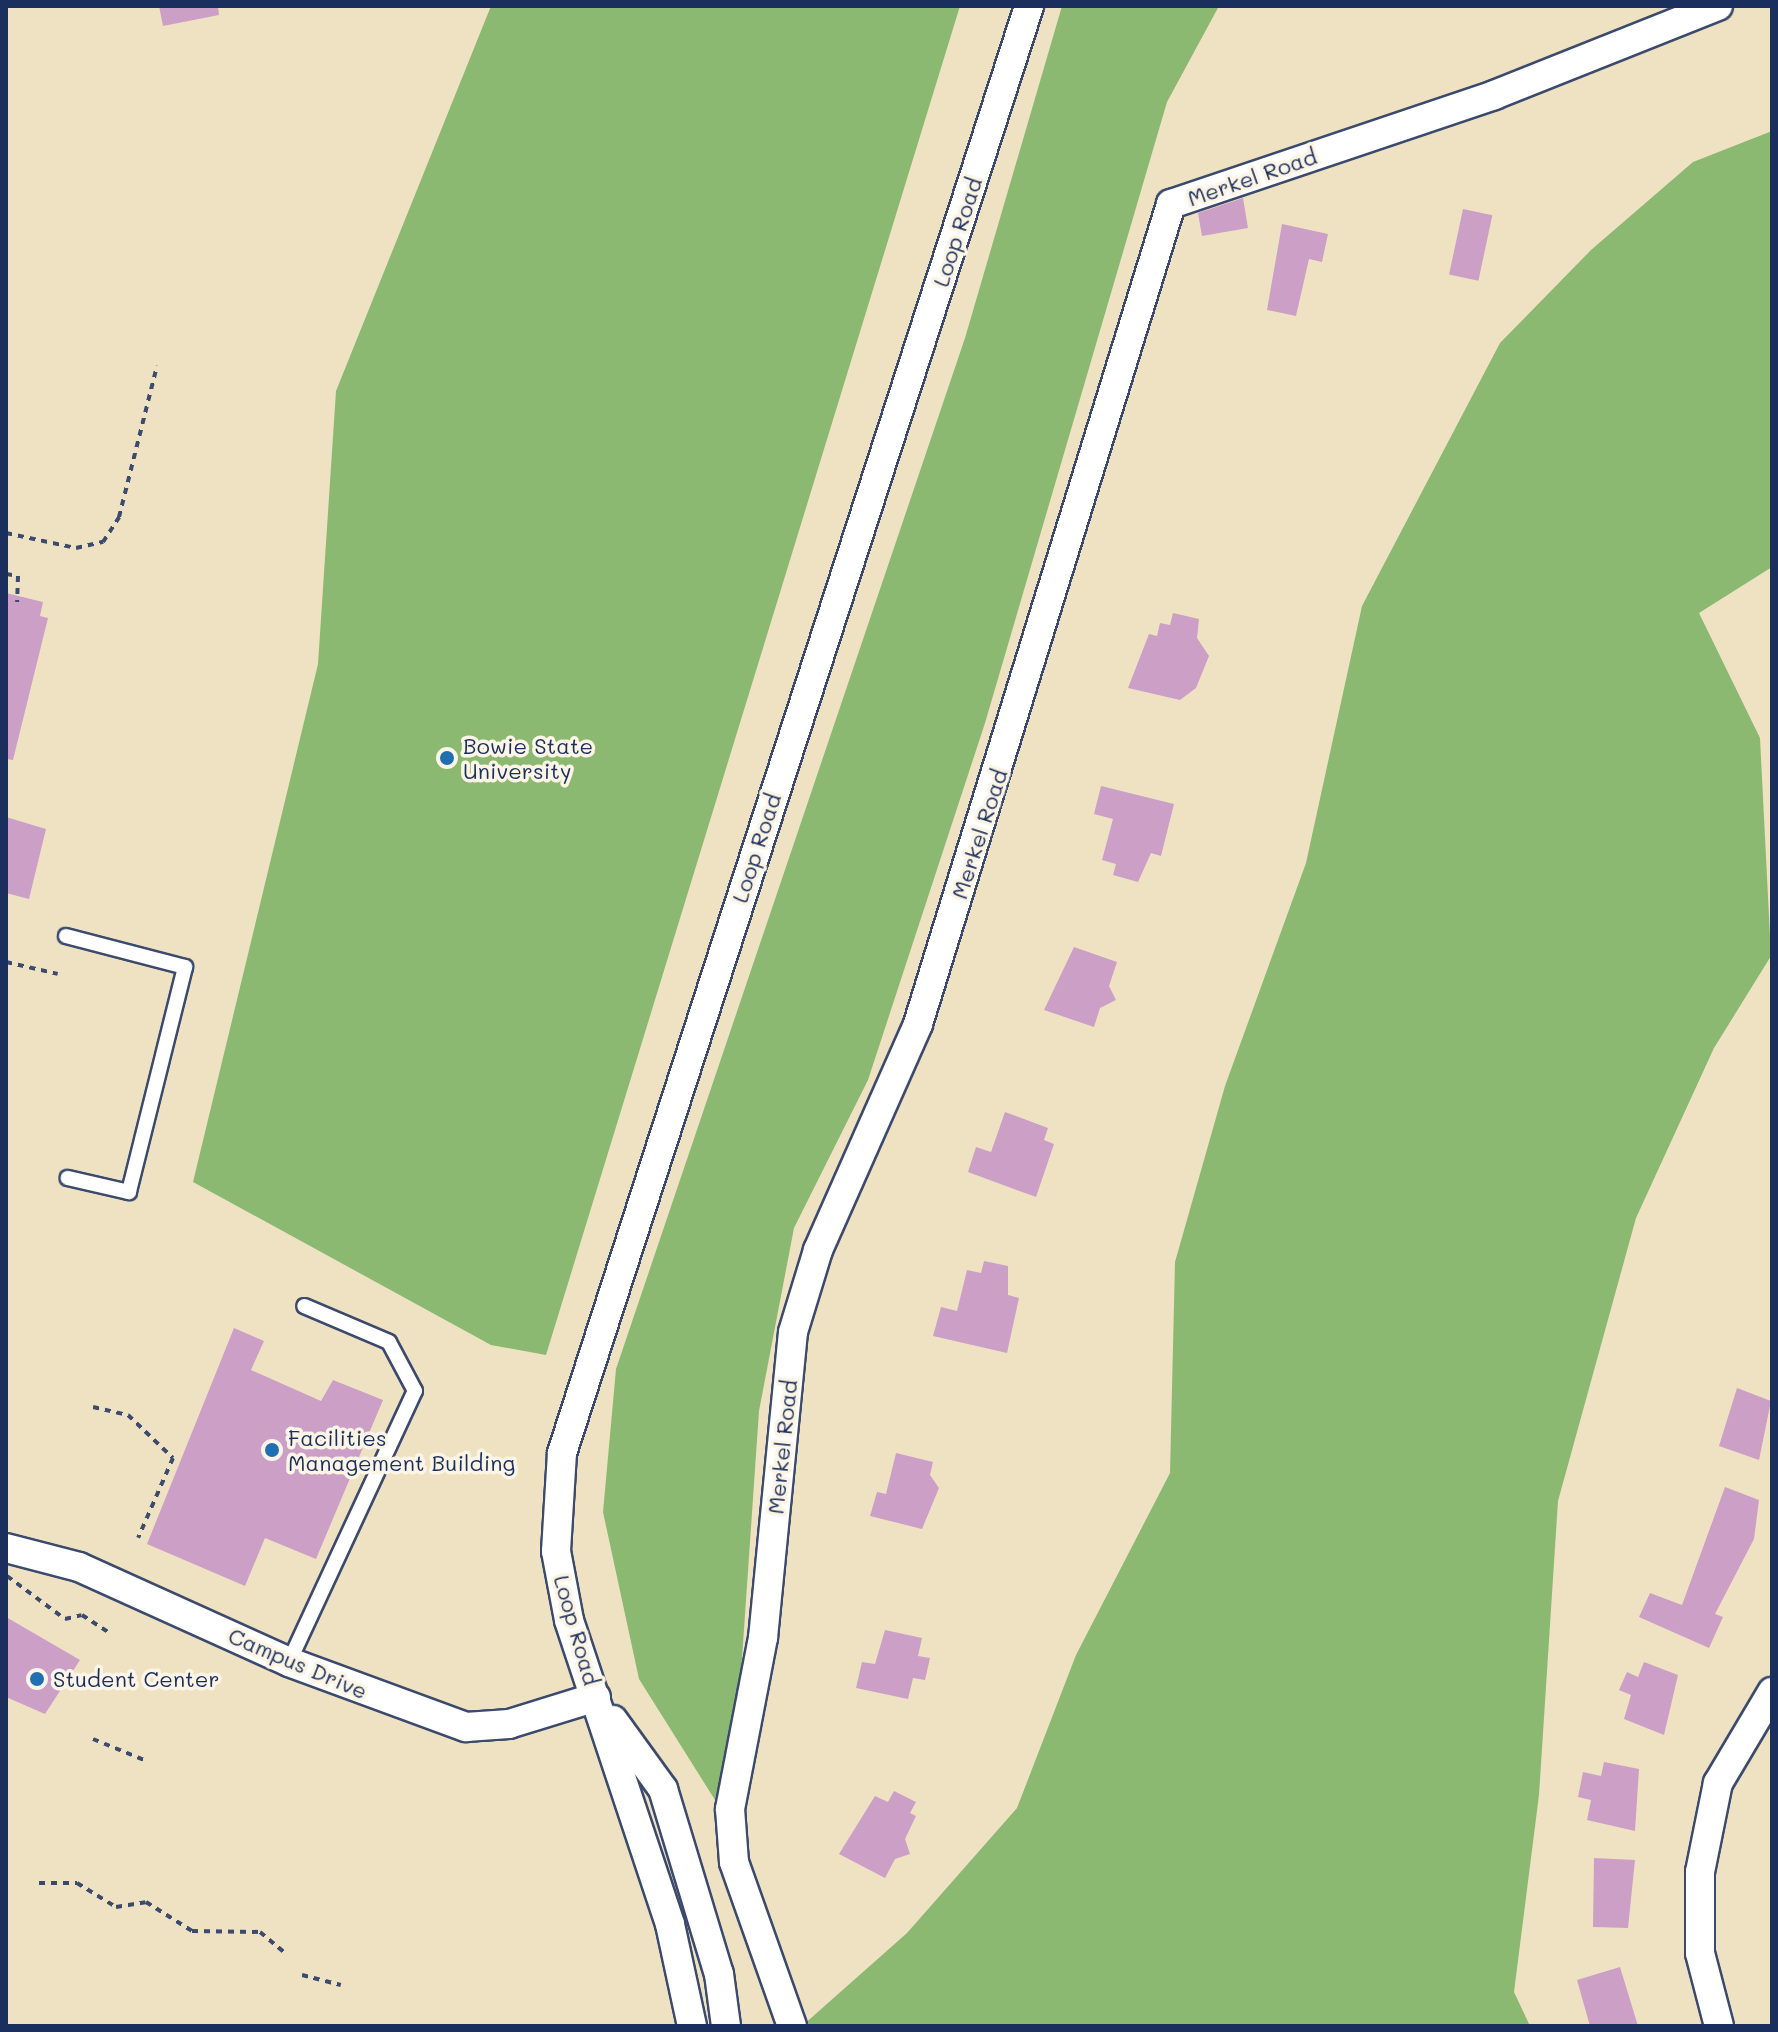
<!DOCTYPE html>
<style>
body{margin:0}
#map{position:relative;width:1778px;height:2032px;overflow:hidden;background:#efe2c3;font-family:Mali,sans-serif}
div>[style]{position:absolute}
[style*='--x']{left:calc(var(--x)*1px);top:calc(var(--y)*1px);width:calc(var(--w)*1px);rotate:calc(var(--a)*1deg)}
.forest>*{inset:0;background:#8bb972}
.building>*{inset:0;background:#cc9fc7;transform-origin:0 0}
.path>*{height:4px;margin-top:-2px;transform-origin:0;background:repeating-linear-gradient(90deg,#3b4a6d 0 6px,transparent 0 12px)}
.roads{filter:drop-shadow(2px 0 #3b4a6d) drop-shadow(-2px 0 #3b4a6d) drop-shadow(0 2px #3b4a6d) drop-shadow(0 -2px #3b4a6d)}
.lane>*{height:14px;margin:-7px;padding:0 7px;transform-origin:7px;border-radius:7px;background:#fff}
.street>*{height:28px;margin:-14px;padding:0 14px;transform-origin:14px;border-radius:14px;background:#fff}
.dots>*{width:22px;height:22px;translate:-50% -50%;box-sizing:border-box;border:4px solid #fcf5e5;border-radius:50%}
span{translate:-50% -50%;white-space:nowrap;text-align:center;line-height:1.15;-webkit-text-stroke:7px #fcf5e5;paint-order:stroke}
.street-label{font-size:22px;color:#1b2f5e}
.poi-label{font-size:22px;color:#1b2f5e}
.left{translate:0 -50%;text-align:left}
.frame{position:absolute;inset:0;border:8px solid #1b2f5e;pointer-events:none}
</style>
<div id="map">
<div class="forest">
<i style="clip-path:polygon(491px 6px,960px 6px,546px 1355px,491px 1345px,193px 1182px,318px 664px,336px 391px)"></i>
<i style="clip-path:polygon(1062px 6px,1219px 6px,1167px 102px,985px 723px,868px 1080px,794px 1228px,759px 1411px,739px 1702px,715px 1800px,639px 1679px,603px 1512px,616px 1369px,965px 338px)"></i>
<i style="clip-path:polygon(1772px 131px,1772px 567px,1699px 613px,1760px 738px,1771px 956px,1714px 1048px,1636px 1218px,1558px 1501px,1539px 1795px,1514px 1992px,1530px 2026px,802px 2026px,907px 1933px,1017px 1808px,1076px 1655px,1170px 1473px,1175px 1262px,1225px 1086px,1306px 863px,1362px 606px,1500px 343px,1591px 250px,1693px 162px)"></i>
</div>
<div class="building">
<i style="clip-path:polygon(159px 6px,218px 6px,219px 15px,163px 26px)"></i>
<i style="clip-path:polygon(1243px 198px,1248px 228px,1202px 236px,1198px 213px)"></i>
<i style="left:1463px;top:209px;width:30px;height:67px;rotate:12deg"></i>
<i style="clip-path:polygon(1282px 224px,1328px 234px,1322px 262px,1309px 259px,1296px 316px,1267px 310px)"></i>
<i style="clip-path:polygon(6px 593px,43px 602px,40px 616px,48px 618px,13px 760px,6px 759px)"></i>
<i style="clip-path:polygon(1173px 613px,1199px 619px,1197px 638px,1209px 656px,1196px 688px,1180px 700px,1128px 688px,1149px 634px,1157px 636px,1160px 623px,1170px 625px)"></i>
<i style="clip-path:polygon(1101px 786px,1174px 804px,1161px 856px,1151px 853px,1138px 882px,1113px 875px,1116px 864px,1102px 860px,1113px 819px,1094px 814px)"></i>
<i style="clip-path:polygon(6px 817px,46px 829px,29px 899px,6px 893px)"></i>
<i style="clip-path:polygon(1074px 947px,1117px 962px,1109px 986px,1116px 1000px,1100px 1008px,1094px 1027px,1044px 1010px)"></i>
<i style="clip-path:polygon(1005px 1112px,1048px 1128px,1044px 1140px,1054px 1144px,1036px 1197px,968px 1172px,976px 1147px,991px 1152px)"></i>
<i style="clip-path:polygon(984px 1261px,1008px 1266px,1008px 1295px,1019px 1298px,1007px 1353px,933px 1336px,941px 1307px,957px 1311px,967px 1270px,981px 1273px)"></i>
<i style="clip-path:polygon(234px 1328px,264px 1341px,251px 1370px,321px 1401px,333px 1380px,383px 1400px,316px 1559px,265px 1538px,245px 1586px,147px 1544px)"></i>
<i style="clip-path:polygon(1737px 1388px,1771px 1401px,1759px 1460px,1719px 1446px)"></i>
<i style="clip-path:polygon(896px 1453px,933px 1462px,930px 1475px,939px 1488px,922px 1529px,870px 1516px,877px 1492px,886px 1494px)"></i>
<i style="clip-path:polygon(1725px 1487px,1759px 1500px,1754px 1539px,1715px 1614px,1723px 1617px,1709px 1648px,1639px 1617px,1650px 1593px,1682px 1605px)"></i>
<i style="clip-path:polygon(6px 1617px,80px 1660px,45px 1714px,6px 1697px)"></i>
<i style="clip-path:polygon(885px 1630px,922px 1638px,918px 1656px,930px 1658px,925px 1680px,913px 1678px,908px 1699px,856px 1688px,862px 1662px,875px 1664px)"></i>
<i style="clip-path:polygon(1644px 1662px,1678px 1675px,1664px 1735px,1624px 1719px,1631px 1695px,1619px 1690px,1627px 1672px,1638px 1677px)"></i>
<i style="clip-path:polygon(1604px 1762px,1639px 1769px,1635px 1831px,1587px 1820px,1591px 1800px,1578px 1797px,1583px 1772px,1601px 1776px)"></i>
<i style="clip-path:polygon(894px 1791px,916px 1802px,910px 1813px,916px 1816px,905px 1839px,910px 1854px,895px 1859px,885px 1878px,839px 1854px,875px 1796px,888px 1802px)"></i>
<i style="clip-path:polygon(1594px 1858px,1635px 1860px,1628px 1928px,1593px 1927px)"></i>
<i style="clip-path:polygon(1620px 1967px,1638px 2026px,1590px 2026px,1577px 1980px)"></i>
</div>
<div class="path">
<i style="--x:6;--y:533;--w:72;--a:12.1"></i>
<i style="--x:76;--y:548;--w:28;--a:-13"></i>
<i style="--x:103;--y:542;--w:30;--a:-57"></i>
<i style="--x:119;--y:517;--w:156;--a:-75.9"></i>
<i style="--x:6;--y:574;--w:12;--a:9"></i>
<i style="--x:18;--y:576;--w:26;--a:92"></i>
<i style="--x:6;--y:962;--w:53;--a:13"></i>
<i style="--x:93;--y:1407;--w:36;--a:13"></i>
<i style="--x:128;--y:1415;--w:62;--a:43.7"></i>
<i style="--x:173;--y:1458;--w:87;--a:113.6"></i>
<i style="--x:7;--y:1576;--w:72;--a:36.6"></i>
<i style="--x:65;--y:1619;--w:17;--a:-13"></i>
<i style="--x:82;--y:1615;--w:35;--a:33"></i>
<i style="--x:93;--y:1739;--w:55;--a:22.4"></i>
<i style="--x:39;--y:1883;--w:38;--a:0"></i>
<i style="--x:77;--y:1883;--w:46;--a:31.6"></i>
<i style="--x:116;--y:1907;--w:30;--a:-9"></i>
<i style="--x:146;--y:1902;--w:54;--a:32.2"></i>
<i style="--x:192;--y:1931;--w:68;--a:0.8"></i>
<i style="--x:260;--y:1932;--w:34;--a:40"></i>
<i style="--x:302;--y:1975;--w:40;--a:14.4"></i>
</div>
<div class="roads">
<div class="lane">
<i style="--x:66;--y:936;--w:123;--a:14.6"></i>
<i style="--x:185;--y:967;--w:232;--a:104"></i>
<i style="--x:129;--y:1192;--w:63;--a:-167.1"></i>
<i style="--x:289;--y:1662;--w:299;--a:-65.1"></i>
<i style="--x:415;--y:1391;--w:55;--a:-118"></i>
<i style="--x:389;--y:1342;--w:92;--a:-157"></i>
</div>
<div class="street">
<i style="--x:6;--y:1548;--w:75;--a:14.6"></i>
<i style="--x:79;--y:1567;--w:230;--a:24.3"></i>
<i style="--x:289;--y:1662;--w:189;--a:20.2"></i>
<i style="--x:466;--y:1727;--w:43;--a:-4"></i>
<i style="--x:509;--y:1724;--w:91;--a:-17.2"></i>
<i style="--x:613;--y:1720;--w:85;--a:54.1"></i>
<i style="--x:663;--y:1789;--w:193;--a:73.2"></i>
<i style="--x:719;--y:1974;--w:52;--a:82.3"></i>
<i style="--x:692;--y:2026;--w:104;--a:-102.2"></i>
<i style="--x:670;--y:1924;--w:320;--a:-108.4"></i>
<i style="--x:569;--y:1620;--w:70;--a:-100.7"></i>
<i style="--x:556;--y:1551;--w:98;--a:-86.5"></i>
<i style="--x:562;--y:1453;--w:1520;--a:-72.11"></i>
<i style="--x:792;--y:2026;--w:174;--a:-109.5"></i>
<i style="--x:734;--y:1862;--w:53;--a:-94.3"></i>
<i style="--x:730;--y:1809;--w:174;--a:-79.1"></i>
<i style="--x:763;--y:1638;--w:307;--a:-84.4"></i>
<i style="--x:793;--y:1332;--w:86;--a:-73"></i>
<i style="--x:818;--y:1250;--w:247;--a:-66.1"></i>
<i style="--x:918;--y:1024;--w:858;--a:-72.85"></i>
<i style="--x:1171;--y:204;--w:341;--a:-18.6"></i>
<i style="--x:1494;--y:95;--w:241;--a:-21.7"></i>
<i style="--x:1719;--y:2026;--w:75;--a:-104.6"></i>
<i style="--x:1700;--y:1953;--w:81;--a:-90"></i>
<i style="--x:1700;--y:1872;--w:91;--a:-78.6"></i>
<i style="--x:1718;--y:1783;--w:106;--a:-59.3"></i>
</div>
</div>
<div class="dots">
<i style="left:447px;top:758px;background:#1f6fb2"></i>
<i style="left:272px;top:1450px;background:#1f6fb2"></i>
<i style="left:37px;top:1679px;background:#1f6fb2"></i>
</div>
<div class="street-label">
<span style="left:1252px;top:177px;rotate:-19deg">Merkel Road</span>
<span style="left:957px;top:232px;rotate:-72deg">Loop Road</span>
<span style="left:979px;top:834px;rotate:-72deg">Merkel Road</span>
<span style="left:756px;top:848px;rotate:-72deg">Loop Road</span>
<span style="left:782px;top:1447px;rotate:-84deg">Merkel Road</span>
<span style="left:577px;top:1630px;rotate:74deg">Loop Road</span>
<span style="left:298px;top:1663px;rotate:23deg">Campus Drive</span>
</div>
<div class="poi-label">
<span class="left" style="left:463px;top:758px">Bowie State<br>University</span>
<span class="left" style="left:288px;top:1450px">Facilities<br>Management Building</span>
<span class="left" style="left:53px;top:1679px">Student Center</span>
</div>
<div class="frame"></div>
</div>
